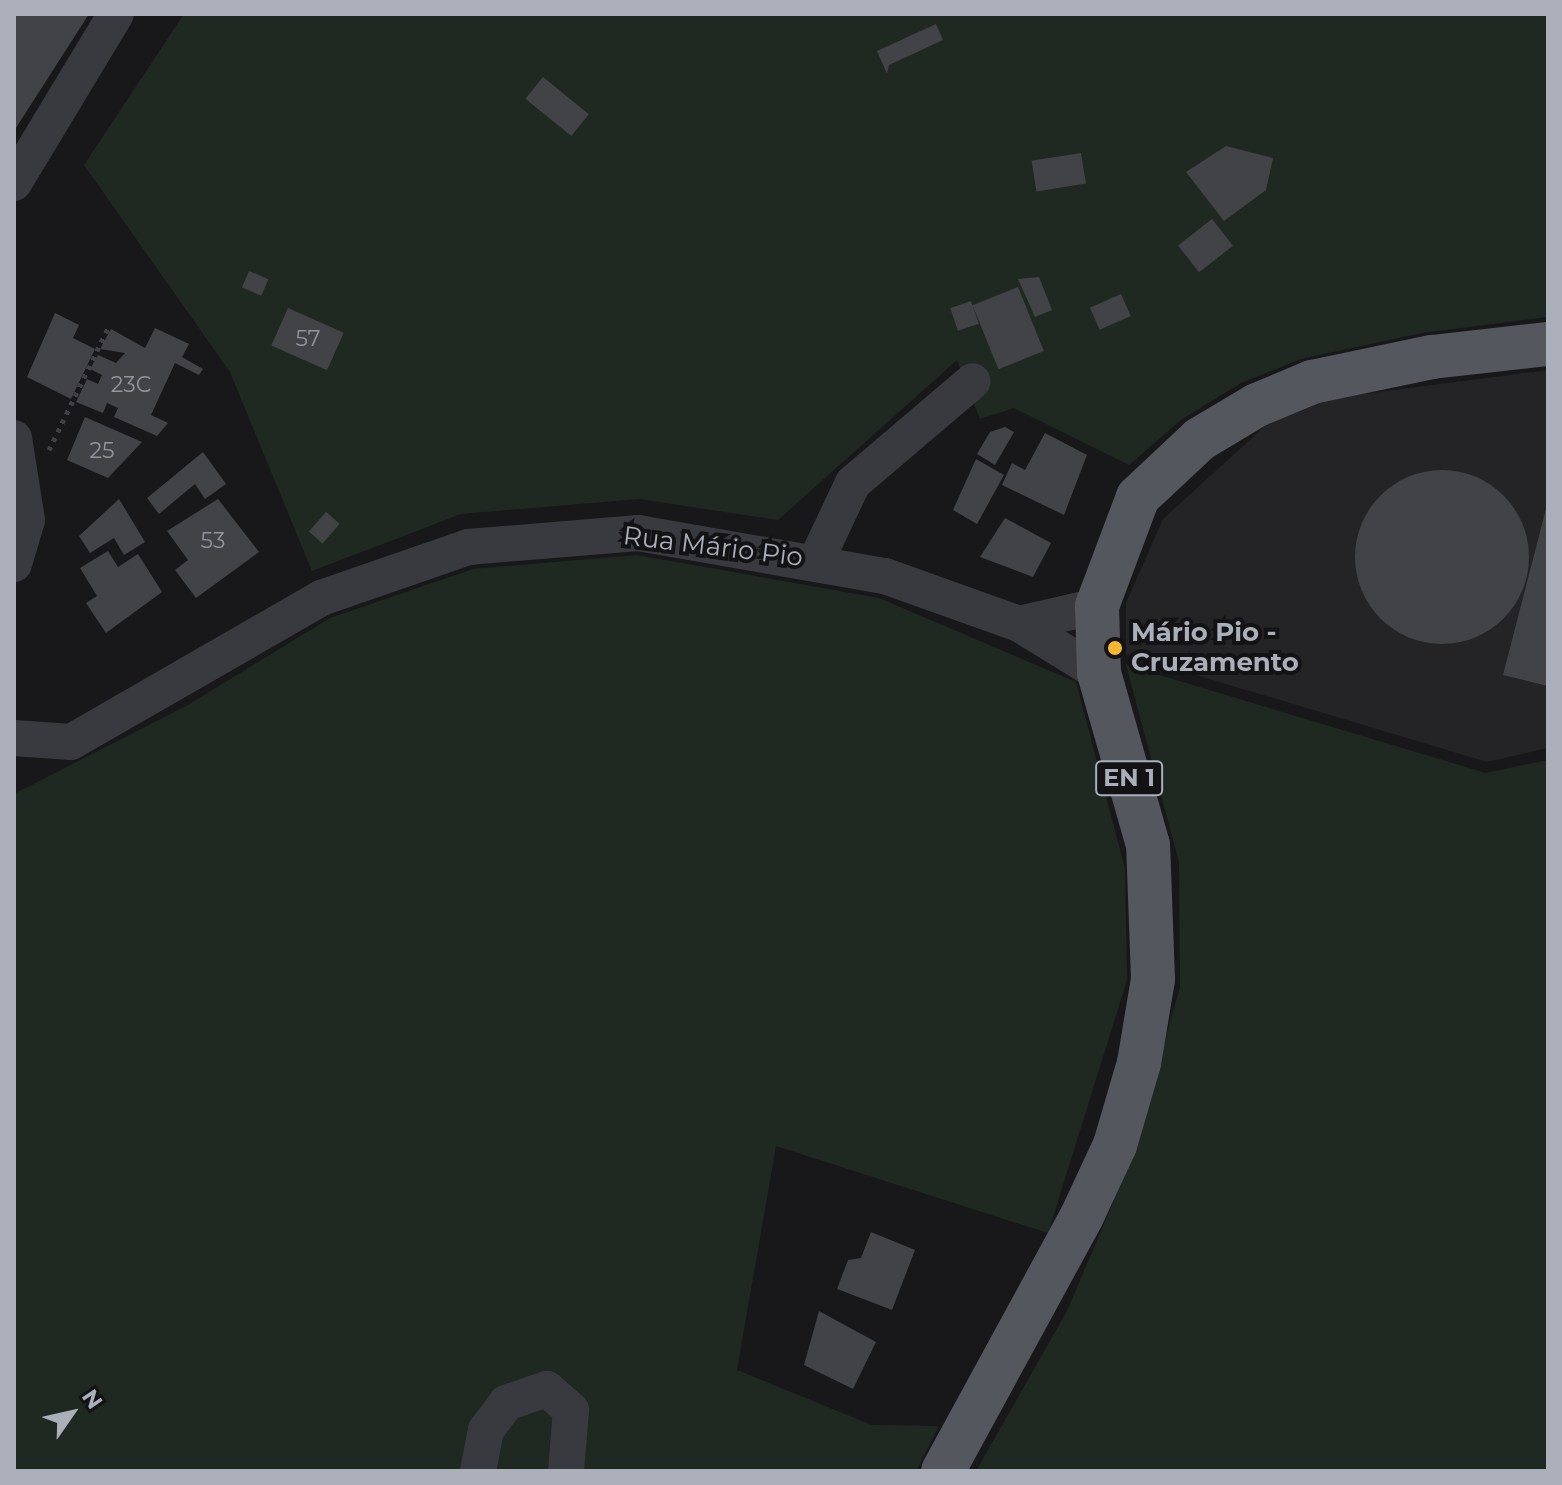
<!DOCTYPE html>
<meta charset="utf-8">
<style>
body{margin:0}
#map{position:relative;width:1562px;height:1485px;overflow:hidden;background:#18181a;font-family:Montserrat,sans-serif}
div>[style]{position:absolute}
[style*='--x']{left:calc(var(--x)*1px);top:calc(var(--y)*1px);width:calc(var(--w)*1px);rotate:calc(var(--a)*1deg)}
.built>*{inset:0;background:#242427}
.green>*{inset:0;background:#202921}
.building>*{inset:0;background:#424347;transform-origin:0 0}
.round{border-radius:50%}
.path>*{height:5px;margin-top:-2.5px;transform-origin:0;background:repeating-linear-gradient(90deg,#3f4146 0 4px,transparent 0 10px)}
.minor>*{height:36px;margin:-18px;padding:0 18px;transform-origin:18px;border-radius:18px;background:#393a3f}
.major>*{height:44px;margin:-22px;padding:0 22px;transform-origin:22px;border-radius:22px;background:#55575e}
.dots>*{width:22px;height:22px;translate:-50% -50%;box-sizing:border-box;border:4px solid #131315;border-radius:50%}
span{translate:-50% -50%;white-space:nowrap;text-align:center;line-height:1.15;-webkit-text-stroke:8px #131315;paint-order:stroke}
.number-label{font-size:22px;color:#90949d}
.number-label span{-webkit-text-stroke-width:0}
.shield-label span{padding:2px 6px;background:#131315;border:2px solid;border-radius:6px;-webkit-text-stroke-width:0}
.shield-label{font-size:24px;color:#aaafba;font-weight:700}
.street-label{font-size:26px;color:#aaafba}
.poi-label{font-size:26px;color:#aaafba;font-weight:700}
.left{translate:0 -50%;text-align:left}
.frame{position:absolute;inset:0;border:16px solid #aaafba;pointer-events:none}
.north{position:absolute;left:32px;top:1373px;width:80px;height:80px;-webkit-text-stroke:6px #131315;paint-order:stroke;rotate:56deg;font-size:22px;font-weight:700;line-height:32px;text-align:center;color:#aaafba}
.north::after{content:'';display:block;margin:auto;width:28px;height:36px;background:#aaafba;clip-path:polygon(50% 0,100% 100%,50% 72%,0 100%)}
</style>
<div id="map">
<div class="built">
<i style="clip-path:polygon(1548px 370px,1548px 748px,1487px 762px,1126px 654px,1126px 603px,1163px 519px,1265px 426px,1318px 400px)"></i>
</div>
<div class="green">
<i style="clip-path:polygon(184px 14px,1548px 14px,1548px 317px,1422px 333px,1301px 359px,1241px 383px,1182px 419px,1129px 465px,1014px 408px,980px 419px,957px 360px,778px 520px,639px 499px,461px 514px,312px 571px,230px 372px,84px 165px)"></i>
<i style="clip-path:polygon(637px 555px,879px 598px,1076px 682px,1125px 869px,1127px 980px,1048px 1233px,776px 1146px,737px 1370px,872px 1425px,939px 1426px,916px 1471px,14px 1471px,14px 794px,188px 705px,330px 618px,473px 569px)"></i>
<i style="clip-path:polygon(1126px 665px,1486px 773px,1548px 760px,1548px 1471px,976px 1471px,1067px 1311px,1131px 1161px,1180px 987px,1179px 862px)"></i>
</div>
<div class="building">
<i style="clip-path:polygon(14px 14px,89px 14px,14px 131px)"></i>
<i style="clip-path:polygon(936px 24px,943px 40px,889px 65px,887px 74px,877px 51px)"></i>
<i style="left:543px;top:77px;width:59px;height:28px;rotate:39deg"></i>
<i style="clip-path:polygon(1226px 146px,1273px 158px,1266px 190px,1224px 221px,1186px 172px)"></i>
<i style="left:1081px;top:153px;width:31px;height:50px;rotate:81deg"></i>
<i style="left:1212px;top:219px;width:34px;height:43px;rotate:52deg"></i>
<i style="left:249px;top:271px;width:21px;height:18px;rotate:23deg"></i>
<i style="clip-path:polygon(1039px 277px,1052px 310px,1035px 317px,1018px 279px)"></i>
<i style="left:1018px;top:287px;width:69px;height:49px;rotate:68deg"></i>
<i style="left:1121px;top:294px;width:24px;height:34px;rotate:66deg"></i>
<i style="left:971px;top:301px;width:24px;height:22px;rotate:71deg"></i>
<i style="left:288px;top:308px;width:61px;height:41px;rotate:24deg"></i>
<i style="clip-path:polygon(55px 313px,79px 325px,73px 338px,95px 349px,71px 399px,27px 377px)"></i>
<i style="clip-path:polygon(155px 328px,189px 344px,182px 357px,203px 369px,199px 375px,175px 363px,151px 415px,168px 423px,157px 436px,114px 417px,118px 408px,107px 403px,103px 413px,76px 402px,87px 379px,98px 384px,102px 375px,90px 369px,98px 355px,116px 363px,125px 353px,100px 349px,111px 329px,145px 348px)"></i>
<i style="clip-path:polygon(85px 417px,142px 442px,108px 478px,67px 460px)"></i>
<i style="clip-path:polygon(1005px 427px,1014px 432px,995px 465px,977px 454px,990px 432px)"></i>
<i style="clip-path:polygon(1045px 433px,1087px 455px,1064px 515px,1002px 485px,1012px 463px,1025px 470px)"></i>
<i style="clip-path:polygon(203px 452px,226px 484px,205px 499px,195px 484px,159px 514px,147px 498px)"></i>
<i style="clip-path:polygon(976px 459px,1004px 475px,977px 524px,953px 510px)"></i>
<i class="round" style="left:1355px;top:470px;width:174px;height:174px"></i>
<i style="clip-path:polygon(119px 499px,145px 542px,124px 555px,114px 538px,90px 553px,79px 536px)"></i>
<i style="clip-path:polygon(218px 499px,259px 552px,196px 598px,175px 570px,188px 560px,167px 531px)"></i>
<i style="clip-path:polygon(1548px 501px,1548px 686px,1503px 675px)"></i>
<i style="left:326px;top:512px;width:18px;height:26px;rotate:41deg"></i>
<i style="clip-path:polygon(1005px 518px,1051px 543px,1033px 577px,980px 557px)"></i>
<i style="clip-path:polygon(108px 551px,118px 567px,138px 554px,162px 592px,106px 633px,86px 603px,97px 596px,80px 568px)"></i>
<i style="clip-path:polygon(871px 1232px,915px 1250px,892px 1310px,837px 1289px,848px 1260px,861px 1258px)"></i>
<i style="clip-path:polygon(819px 1311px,876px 1342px,853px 1389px,804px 1365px)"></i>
</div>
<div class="path">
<i style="--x:49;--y:450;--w:136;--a:-64.2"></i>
</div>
<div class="minor">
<i style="--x:14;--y:183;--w:197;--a:-58.9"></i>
<i style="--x:14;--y:438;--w:83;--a:81"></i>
<i style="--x:27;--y:520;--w:46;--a:106.5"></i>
<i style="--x:817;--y:559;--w:84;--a:-64.7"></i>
<i style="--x:853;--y:483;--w:157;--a:-40.4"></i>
<i style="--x:1019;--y:624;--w:80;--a:-13"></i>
<i style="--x:14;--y:738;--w:57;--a:4"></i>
<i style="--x:71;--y:742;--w:289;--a:-29.9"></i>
<i style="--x:321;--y:598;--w:156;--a:-19.1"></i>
<i style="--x:468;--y:547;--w:171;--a:-4.7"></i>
<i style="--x:638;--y:533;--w:251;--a:9.9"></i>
<i style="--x:885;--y:576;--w:142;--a:19.7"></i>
<i style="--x:1019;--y:624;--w:94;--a:31.5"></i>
<i style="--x:478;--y:1471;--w:42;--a:-79"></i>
<i style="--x:486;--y:1430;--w:34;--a:-53"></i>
<i style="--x:506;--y:1403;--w:43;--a:-18.9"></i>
<i style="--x:547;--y:1389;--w:32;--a:41"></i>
<i style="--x:571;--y:1410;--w:61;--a:94.7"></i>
</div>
<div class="major">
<i style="--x:943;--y:1471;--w:290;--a:-61.4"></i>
<i style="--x:1082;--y:1216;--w:78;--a:-65.1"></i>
<i style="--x:1115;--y:1145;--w:85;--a:-73.7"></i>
<i style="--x:1139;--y:1063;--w:85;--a:-80.5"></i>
<i style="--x:1153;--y:979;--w:134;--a:-92.1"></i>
<i style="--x:1148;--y:845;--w:179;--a:-105.9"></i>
<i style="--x:1099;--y:673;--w:67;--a:-91.7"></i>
<i style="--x:1097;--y:606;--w:116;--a:-69.4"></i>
<i style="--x:1138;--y:497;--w:85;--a:-43.1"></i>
<i style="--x:1200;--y:439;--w:66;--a:-30.8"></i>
<i style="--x:1257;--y:405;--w:60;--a:-22.7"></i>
<i style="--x:1312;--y:382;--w:123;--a:-11.8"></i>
<i style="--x:1432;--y:357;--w:117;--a:-6.4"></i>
</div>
<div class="dots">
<i style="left:1115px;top:648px;background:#f7b734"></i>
</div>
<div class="number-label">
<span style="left:308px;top:339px">57</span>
<span style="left:131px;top:385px">23C</span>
<span style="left:102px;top:451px">25</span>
<span style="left:213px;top:541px">53</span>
</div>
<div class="shield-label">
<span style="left:1129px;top:778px">EN 1</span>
</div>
<div class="street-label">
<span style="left:713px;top:547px;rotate:7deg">Rua Mário Pio</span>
</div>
<div class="poi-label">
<span class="left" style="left:1131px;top:648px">Mário Pio -<br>Cruzamento</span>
</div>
<div class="frame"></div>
<div class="north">N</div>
</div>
